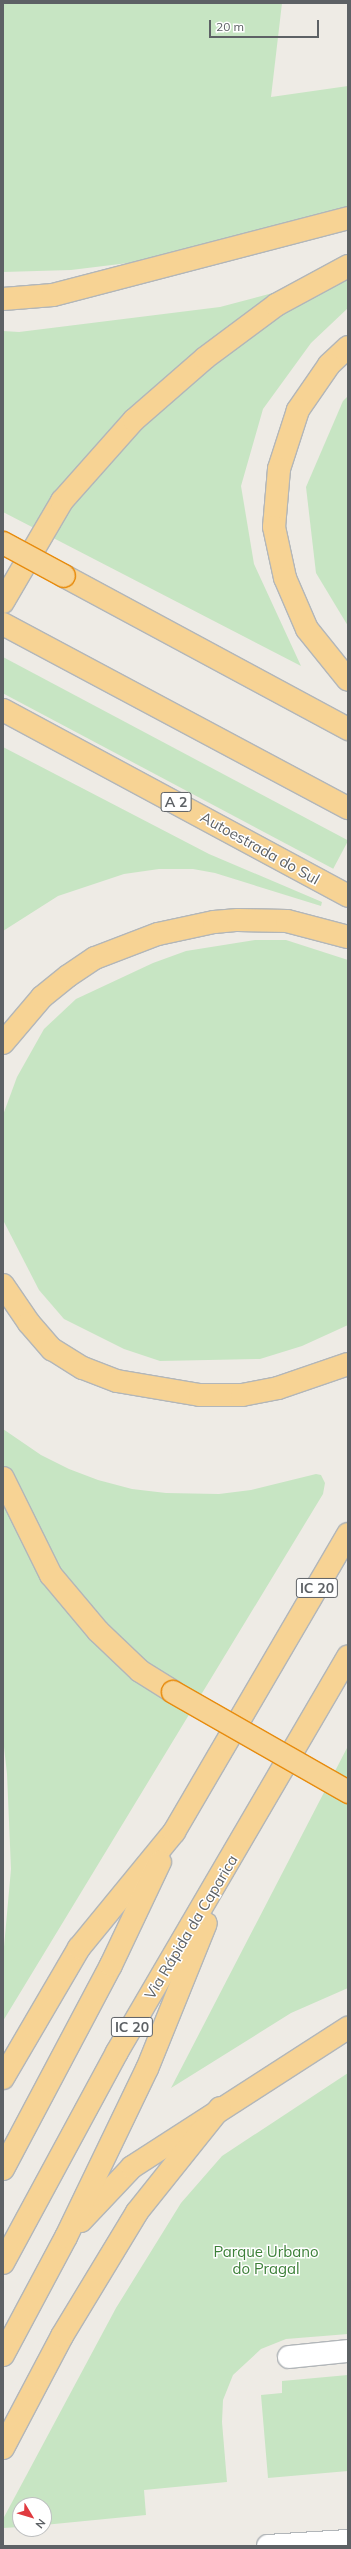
<!DOCTYPE html>
<meta charset="utf-8">
<style>
body{margin:0}
#map{position:relative;width:351px;height:2549px;overflow:hidden;background:#eeebe5;font-family:Mulish,sans-serif}
div>[style]{position:absolute}
[style*='--x']{left:calc(var(--x)*1px);top:calc(var(--y)*1px);width:calc(var(--w)*1px);rotate:calc(var(--a)*1deg)}
.green>*{inset:0;background:#c7e5c3;transform-origin:0 0}
.roads{filter:drop-shadow(1px 0 #b2b6b9) drop-shadow(-1px 0 #b2b6b9) drop-shadow(0 1px #b2b6b9) drop-shadow(0 -1px #b2b6b9)}
.street>*{height:22px;margin:-11px;padding:0 11px;transform-origin:11px;border-radius:11px;background:#fff}
.highway>*{height:22px;margin:-11px;padding:0 11px;transform-origin:11px;border-radius:11px;background:#f7d394}
.bridges{filter:drop-shadow(1px 0 #e78b0d) drop-shadow(-1px 0 #e78b0d) drop-shadow(0 1px #e78b0d) drop-shadow(0 -1px #e78b0d)}
.highway-bridge>*{height:22px;margin:-11px;padding:0 11px;transform-origin:11px;border-radius:11px;background:#f7d394}
span{translate:-50% -50%;white-space:nowrap;text-align:center;line-height:1.15;-webkit-text-stroke:3px #fff;paint-order:stroke}
.shield-label span{padding:1px 3px;background:#fff;border:1px solid;border-radius:3px;-webkit-text-stroke-width:0}
.shield-label{font-size:14px;color:#5d6165;font-weight:700}
.street-label{font-size:15px;color:#5d6165}
.park-label{font-size:15px;color:#3d8039}
.frame{position:absolute;inset:0;border:4px solid #5d6165;pointer-events:none}
.north{position:absolute;left:12px;top:2497px;width:40px;height:40px;box-sizing:border-box;background:#fff;border:1px solid #bec0c1;border-radius:50%;rotate:128deg;font-size:11px;font-weight:700;line-height:16px;text-align:center;color:#5d6165}
.north::after{content:'';display:block;margin:auto;width:14px;height:18px;background:#e03a3f;clip-path:polygon(50% 0,100% 100%,50% 72%,0 100%)}
.scale{position:absolute;left:209px;top:20px;width:110px;height:18px;box-sizing:border-box;border:2px solid #5d6165;border-top:0;padding-left:5px;font-size:12px;line-height:14px;white-space:nowrap;color:#5d6165;-webkit-text-stroke:3px #fff;paint-order:stroke}
</style>
<div id="map">
<div class="green">
<i style="clip-path:polygon(3px 3px,282px 3px,271px 97px,348px 86px,348px 218px,218px 252px,71px 270px,3px 272px)"></i>
<i style="clip-path:polygon(348px 273px,348px 308px,311px 343px,263px 409px,241px 486px,254px 564px,301px 666px,3px 512px,3px 331px,19px 332px,220px 307px)"></i>
<i style="clip-path:polygon(348px 396px,348px 626px,316px 573px,306px 487px,343px 401px)"></i>
<i style="left:3px;top:657px;width:391px;height:32px;rotate:28deg"></i>
<i style="clip-path:polygon(3px 747px,209px 854px,322px 902px,321px 906px,215px 873px,193px 869px,159px 869px,124px 874px,58px 896px,3px 931px)"></i>
<i style="clip-path:polygon(255px 940px,286px 940px,348px 960px,348px 1325px,302px 1346px,260px 1359px,160px 1361px,124px 1349px,64px 1319px,39px 1290px,3px 1220px,3px 1115px,17px 1077px,44px 1029px,76px 999px,153px 963px,186px 951px)"></i>
<i style="clip-path:polygon(3px 1429px,41px 1455px,69px 1469px,98px 1480px,132px 1489px,166px 1493px,219px 1494px,251px 1490px,316px 1474px,321px 1475px,325px 1483px,323px 1494px,3px 2021px,3px 1958px,11px 1869px,7px 1774px,3px 1738px)"></i>
<i style="clip-path:polygon(348px 1746px,348px 1988px,291px 2013px,171px 2088px)"></i>
<i style="clip-path:polygon(348px 2073px,348px 2334px,286px 2339px,261px 2349px,233px 2375px,223px 2400px,222px 2422px,227px 2482px,144px 2490px,146px 2515px,44px 2525px,44px 2505px,20px 2505px,20px 2527px,3px 2528px,3px 2519px,116px 2308px,181px 2203px,222px 2156px)"></i>
<i style="clip-path:polygon(348px 2375px,348px 2471px,268px 2478px,261px 2395px,282px 2393px,282px 2381px)"></i>
</div>
<div class="roads">
<div class="street">
<i style="--x:289;--y:2357;--w:59;--a:-5.8"></i>
<i style="--x:268;--y:2546;--w:80;--a:-3.6"></i>
</div>
<div class="highway">
<i style="--x:3;--y:299;--w:50;--a:-4.6"></i>
<i style="--x:53;--y:295;--w:305;--a:-14.6"></i>
<i style="--x:348;--y:347;--w:26;--a:137"></i>
<i style="--x:329;--y:365;--w:55;--a:124.6"></i>
<i style="--x:298;--y:410;--w:62;--a:107.9"></i>
<i style="--x:279;--y:469;--w:58;--a:94.9"></i>
<i style="--x:274;--y:527;--w:52;--a:77.8"></i>
<i style="--x:285;--y:578;--w:56;--a:66.7"></i>
<i style="--x:307;--y:629;--w:65;--a:51.2"></i>
<i style="--x:64;--y:576;--w:323;--a:28.3"></i>
<i style="--x:3;--y:602;--w:117;--a:-59.7"></i>
<i style="--x:62;--y:501;--w:108;--a:-48.4"></i>
<i style="--x:134;--y:420;--w:94;--a:-41.1"></i>
<i style="--x:205;--y:358;--w:89;--a:-36.7"></i>
<i style="--x:276;--y:305;--w:82;--a:-28.4"></i>
<i style="--x:3;--y:624;--w:391;--a:28.1"></i>
<i style="--x:3;--y:710;--w:392;--a:28.3"></i>
<i style="--x:3;--y:1043;--w:60;--a:-49.7"></i>
<i style="--x:42;--y:997;--w:33;--a:-39"></i>
<i style="--x:68;--y:976;--w:32;--a:-34"></i>
<i style="--x:95;--y:958;--w:67;--a:-20.9"></i>
<i style="--x:158;--y:934;--w:57;--a:-12.1"></i>
<i style="--x:214;--y:922;--w:24;--a:-5"></i>
<i style="--x:238;--y:920;--w:49;--a:1.2"></i>
<i style="--x:287;--y:921;--w:63;--a:14.7"></i>
<i style="--x:3;--y:1285;--w:46;--a:55.6"></i>
<i style="--x:29;--y:1323;--w:35;--a:49"></i>
<i style="--x:52;--y:1349;--w:36;--a:32"></i>
<i style="--x:83;--y:1368;--w:36;--a:21"></i>
<i style="--x:117;--y:1381;--w:84;--a:9.6"></i>
<i style="--x:200;--y:1395;--w:42;--a:0"></i>
<i style="--x:242;--y:1395;--w:37;--a:-11"></i>
<i style="--x:278;--y:1388;--w:74;--a:-18.9"></i>
<i style="--x:3;--y:1478;--w:108;--a:63.7"></i>
<i style="--x:51;--y:1575;--w:73;--a:50"></i>
<i style="--x:98;--y:1631;--w:58;--a:43.6"></i>
<i style="--x:140;--y:1671;--w:39;--a:32"></i>
<i style="--x:3;--y:2078;--w:151;--a:-59.7"></i>
<i style="--x:79;--y:1948;--w:150;--a:-50.7"></i>
<i style="--x:174;--y:1832;--w:345;--a:-59.7"></i>
<i style="--x:3;--y:2169;--w:231;--a:-62.1"></i>
<i style="--x:111;--y:1965;--w:114;--a:-64.6"></i>
<i style="--x:81;--y:2221;--w:74;--a:-46.6"></i>
<i style="--x:132;--y:2167;--w:257;--a:-32.8"></i>
<i style="--x:3;--y:2263;--w:240;--a:-61.6"></i>
<i style="--x:117;--y:2052;--w:458;--a:-59.7"></i>
<i style="--x:3;--y:2355;--w:134;--a:-61.9"></i>
<i style="--x:66;--y:2237;--w:187;--a:-64.3"></i>
<i style="--x:147;--y:2069;--w:157;--a:-68"></i>
<i style="--x:3;--y:2448;--w:127;--a:-62.2"></i>
<i style="--x:62;--y:2336;--w:145;--a:-58.8"></i>
<i style="--x:137;--y:2212;--w:133;--a:-51.4"></i>
</div>
</div>
<div class="bridges">
<div class="highway-bridge">
<i style="--x:3;--y:543;--w:69;--a:28.4"></i>
<i style="--x:173;--y:1692;--w:202;--a:29.7"></i>
</div>
</div>
<div class="shield-label">
<span style="left:176px;top:802px">A 2</span>
<span style="left:317px;top:1588px">IC 20</span>
<span style="left:132px;top:2027px">IC 20</span>
</div>
<div class="street-label">
<span style="left:260px;top:848px;rotate:29deg">Autoestrada do Sul</span>
<span style="left:191px;top:1927px;rotate:-59deg">Via Rápida da Caparica</span>
</div>
<div class="park-label">
<span style="left:266px;top:2260px">Parque Urbano<br>do Pragal</span>
</div>
<div class="frame"></div>
<div class="north">N</div>
<div class="scale">20 m</div>
</div>
